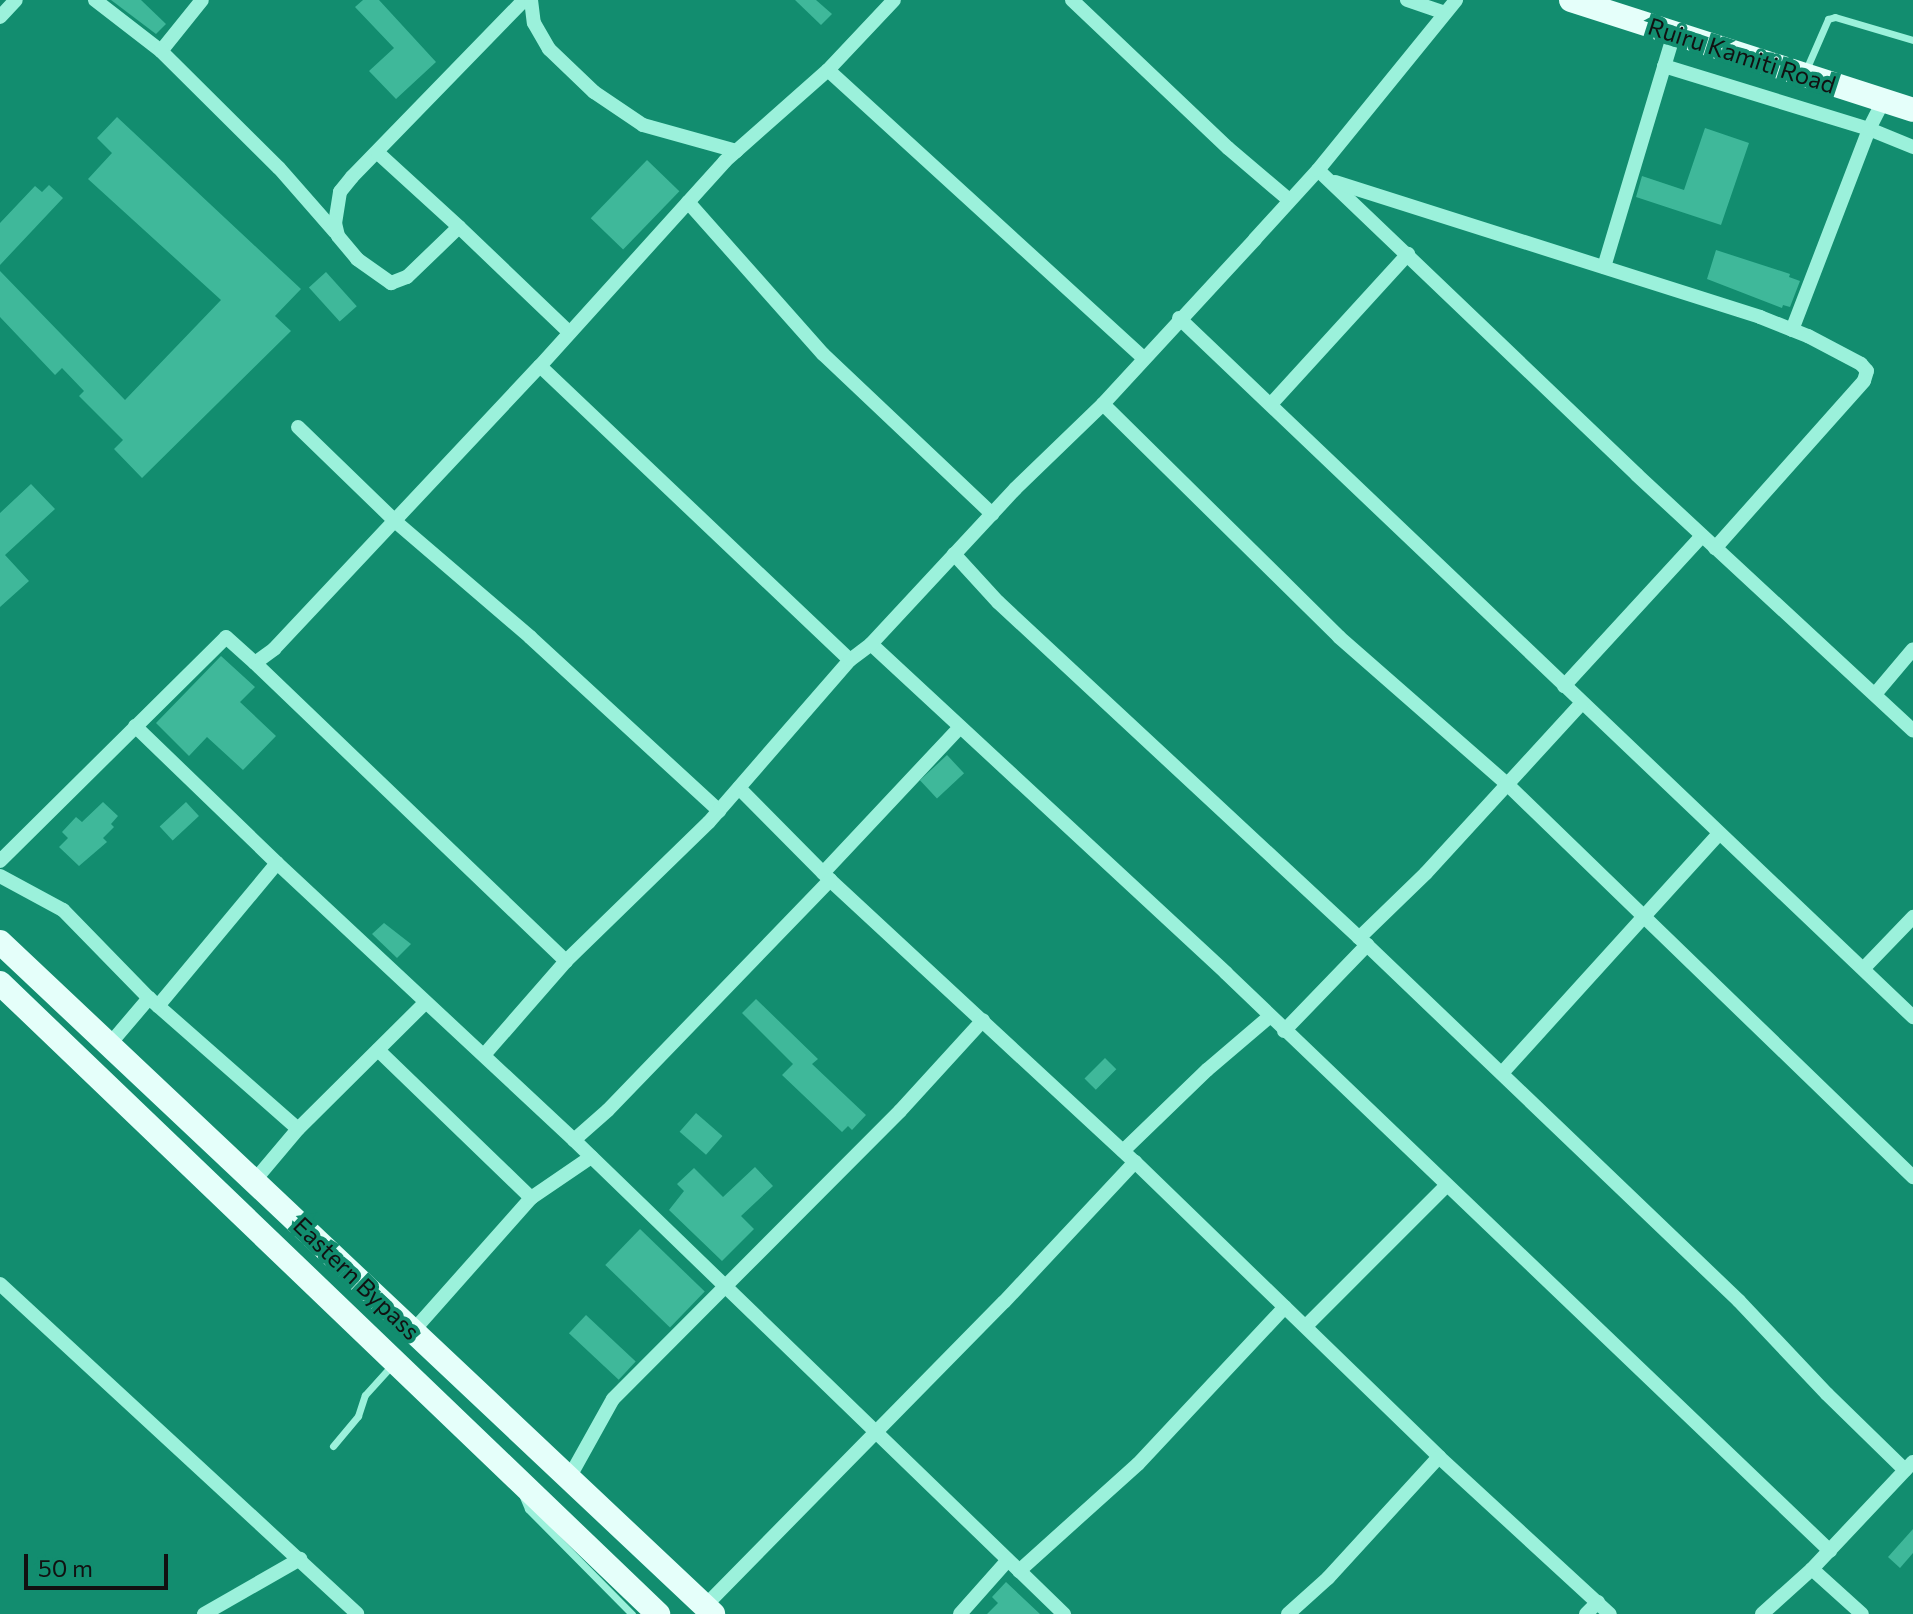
<!DOCTYPE html>
<style>
body{margin:0}
#map{position:relative;width:1913px;height:1614px;overflow:hidden;background:#128d6f;font-family:Commissioner,sans-serif}
div>[style]{position:absolute}
[style*='--x']{left:calc(var(--x)*1px);top:calc(var(--y)*1px);width:calc(var(--w)*1px);rotate:calc(var(--a)*1deg)}
.building>*{inset:0;background:#3fb89a;transform-origin:0 0}
.lane>*{height:7px;margin:-3.5px;padding:0 3.5px;transform-origin:3.5px;border-radius:3.5px;background:#9bf1db}
.street>*{height:14px;margin:-7px;padding:0 7px;transform-origin:7px;border-radius:7px;background:#9bf1db}
.primary>*{height:24px;margin:-12px;padding:0 12px;transform-origin:12px;border-radius:12px;background:#e5fffa}
span{translate:-50% -50%;white-space:nowrap;text-align:center;line-height:1.15;-webkit-text-stroke:8px #128d6f;paint-order:stroke}
.street-label{font-size:24px;color:#111}
.scale{position:absolute;left:24px;top:1554px;width:144px;height:36px;box-sizing:border-box;border:4px solid #111;border-top:0;padding-left:10px;font-size:24px;line-height:28px;white-space:nowrap;color:#111;-webkit-text-stroke:6px #128d6f;paint-order:stroke}
</style>
<div id="map">
<div class="building">
<i style="clip-path:polygon(111px 0,141px 0,166px 24px,156px 34px)"></i>
<i style="clip-path:polygon(363px 0,379px 0,436px 62px,396px 99px,369px 71px,394px 48px,355px 7px)"></i>
<i style="clip-path:polygon(795px 0,816px 0,832px 14px,821px 25px)"></i>
<i style="clip-path:polygon(117px 117px,301px 289px,275px 316px,291px 331px,142px 478px,114px 449px,123px 440px,79px 396px,84px 391px,62px 368px,55px 375px,0 317px,0 271px,125px 400px,221px 300px,88px 179px,112px 153px,97px 138px)"></i>
<i style="clip-path:polygon(1705px 128px,1749px 143px,1721px 225px,1636px 197px,1642px 176px,1684px 190px)"></i>
<i style="left:647px;top:160px;width:45px;height:81px;rotate:44deg"></i>
<i style="clip-path:polygon(49px 185px,63px 198px,0 265px,0 223px,35px 186px,42px 192px)"></i>
<i style="clip-path:polygon(1716px 250px,1790px 274px,1789px 277px,1800px 281px,1790px 307px,1783px 305px,1782px 308px,1707px 279px)"></i>
<i style="left:326px;top:272px;width:46px;height:23px;rotate:48deg"></i>
<i style="clip-path:polygon(31px 484px,55px 509px,5px 555px,29px 581px,0 607px,0 513px)"></i>
<i style="clip-path:polygon(221px 656px,255px 687px,240px 702px,276px 736px,243px 770px,207px 737px,189px 756px,156px 723px)"></i>
<i style="left:947px;top:755px;width:25px;height:37px;rotate:47deg"></i>
<i style="clip-path:polygon(103px 802px,118px 816px,111px 824px,114px 827px,103px 838px,107px 842px,79px 866px,59px 847px,68px 838px,62px 832px,76px 817px,82px 822px)"></i>
<i style="left:186px;top:802px;width:19px;height:36px;rotate:47deg"></i>
<i style="clip-path:polygon(384px 923px,411px 944px,397px 958px,372px 934px)"></i>
<i style="clip-path:polygon(756px 999px,818px 1059px,812px 1064px,866px 1115px,852px 1130px,848px 1126px,842px 1132px,782px 1075px,793px 1064px,742px 1013px)"></i>
<i style="left:1105px;top:1058px;width:16px;height:29px;rotate:45deg"></i>
<i style="left:696px;top:1113px;width:35px;height:25px;rotate:41deg"></i>
<i style="clip-path:polygon(755px 1167px,773px 1186px,741px 1216px,754px 1229px,722px 1261px,669px 1210px,684px 1191px,677px 1184px,694px 1168px,723px 1197px)"></i>
<i style="left:640px;top:1229px;width:90px;height:50px;rotate:44deg"></i>
<i style="left:586px;top:1315px;width:68px;height:25px;rotate:43deg"></i>
<i style="clip-path:polygon(1913px 1529px,1913px 1553px,1900px 1568px,1888px 1557px)"></i>
<i style="clip-path:polygon(1006px 1582px,1040px 1614px,987px 1614px,998px 1603px,992px 1597px)"></i>
</div>
<div class="lane">
<i style="--x:1805;--y:72;--w:58;--a:-66.5"></i>
<i style="--x:1828;--y:19;--w:7;--a:-16"></i>
<i style="--x:1835;--y:17;--w:81;--a:16.4"></i>
<i style="--x:333;--y:1446;--w:39;--a:-50"></i>
<i style="--x:358;--y:1416;--w:22;--a:-72"></i>
<i style="--x:365;--y:1395;--w:42;--a:-47.9"></i>
<i style="--x:523;--y:1497;--w:13;--a:67"></i>
<i style="--x:528;--y:1509;--w:148;--a:45.3"></i>
</div>
<div class="street">
<i style="--x:95;--y:0;--w:83;--a:37.7"></i>
<i style="--x:161;--y:51;--w:65;--a:-51.2"></i>
<i style="--x:524;--y:0;--w:247;--a:134.2"></i>
<i style="--x:352;--y:177;--w:19;--a:129"></i>
<i style="--x:340;--y:192;--w:31;--a:99"></i>
<i style="--x:335;--y:223;--w:13;--a:77"></i>
<i style="--x:338;--y:236;--w:30;--a:50"></i>
<i style="--x:357;--y:259;--w:42;--a:35.2"></i>
<i style="--x:391;--y:283;--w:17;--a:-21"></i>
<i style="--x:407;--y:277;--w:72;--a:-43.9"></i>
<i style="--x:459;--y:227;--w:153;--a:43.7"></i>
<i style="--x:531;--y:0;--w:23;--a:83"></i>
<i style="--x:534;--y:23;--w:30;--a:60"></i>
<i style="--x:549;--y:49;--w:62;--a:43.7"></i>
<i style="--x:594;--y:92;--w:59;--a:34"></i>
<i style="--x:643;--y:125;--w:97;--a:15.6"></i>
<i style="--x:1072;--y:0;--w:215;--a:43.5"></i>
<i style="--x:1228;--y:148;--w:79;--a:40.4"></i>
<i style="--x:1407;--y:0;--w:40;--a:18.9"></i>
<i style="--x:0;--y:17;--w:23;--a:-47"></i>
<i style="--x:161;--y:51;--w:166;--a:44.8"></i>
<i style="--x:279;--y:168;--w:85;--a:48.8"></i>
<i style="--x:1664;--y:66;--w:214;--a:17.1"></i>
<i style="--x:1869;--y:129;--w:48;--a:22.2"></i>
<i style="--x:828;--y:70;--w:427;--a:42.4"></i>
<i style="--x:378;--y:153;--w:110;--a:42.4"></i>
<i style="--x:1318;--y:170;--w:441;--a:43.7"></i>
<i style="--x:1637;--y:475;--w:376;--a:42.8"></i>
<i style="--x:1335;--y:182;--w:446;--a:17.6"></i>
<i style="--x:1760;--y:317;--w:52;--a:21.6"></i>
<i style="--x:1808;--y:336;--w:60;--a:27.8"></i>
<i style="--x:1861;--y:364;--w:9;--a:49"></i>
<i style="--x:1867;--y:371;--w:10;--a:107"></i>
<i style="--x:1864;--y:381;--w:224;--a:131.7"></i>
<i style="--x:688;--y:202;--w:203;--a:48.4"></i>
<i style="--x:823;--y:354;--w:233;--a:43.4"></i>
<i style="--x:1604;--y:267;--w:244;--a:-73.3"></i>
<i style="--x:1179;--y:318;--w:1014;--a:43.6"></i>
<i style="--x:1792;--y:330;--w:215;--a:-69"></i>
<i style="--x:1869;--y:129;--w:30;--a:-63"></i>
<i style="--x:540;--y:366;--w:427;--a:43.5"></i>
<i style="--x:1272;--y:403;--w:202;--a:-47.6"></i>
<i style="--x:1103;--y:404;--w:332;--a:44.6"></i>
<i style="--x:1339;--y:637;--w:225;--a:41.2"></i>
<i style="--x:1508;--y:785;--w:564;--a:44.07"></i>
<i style="--x:298;--y:427;--w:136;--a:44.1"></i>
<i style="--x:396;--y:522;--w:177;--a:40.6"></i>
<i style="--x:530;--y:637;--w:257;--a:42.6"></i>
<i style="--x:954;--y:554;--w:65;--a:47.5"></i>
<i style="--x:998;--y:602;--w:504;--a:42.91"></i>
<i style="--x:1367;--y:945;--w:515;--a:43.74"></i>
<i style="--x:1739;--y:1301;--w:128;--a:46.6"></i>
<i style="--x:1827;--y:1394;--w:109;--a:44.3"></i>
<i style="--x:871;--y:644;--w:484;--a:42.8"></i>
<i style="--x:1226;--y:973;--w:836;--a:43.74"></i>
<i style="--x:255;--y:663;--w:431;--a:43.8"></i>
<i style="--x:1564;--y:686;--w:204;--a:-47.4"></i>
<i style="--x:1876;--y:693;--w:57;--a:-49.9"></i>
<i style="--x:135;--y:726;--w:197;--a:44"></i>
<i style="--x:277;--y:863;--w:406;--a:43"></i>
<i style="--x:574;--y:1140;--w:682;--a:44.05"></i>
<i style="--x:739;--y:788;--w:129;--a:45.3"></i>
<i style="--x:830;--y:880;--w:415;--a:42.8"></i>
<i style="--x:1135;--y:1162;--w:424;--a:44.1"></i>
<i style="--x:1439;--y:1457;--w:232;--a:42.6"></i>
<i style="--x:0;--y:861;--w:318;--a:-44.7"></i>
<i style="--x:226;--y:637;--w:39;--a:42"></i>
<i style="--x:255;--y:663;--w:24;--a:-36"></i>
<i style="--x:274;--y:649;--w:388;--a:-46.8"></i>
<i style="--x:540;--y:366;--w:276;--a:-47.9"></i>
<i style="--x:725;--y:161;--w:137;--a:-41.5"></i>
<i style="--x:828;--y:70;--w:96;--a:-46.7"></i>
<i style="--x:823;--y:873;--w:200;--a:-46.8"></i>
<i style="--x:0;--y:876;--w:72;--a:28.4"></i>
<i style="--x:63;--y:910;--w:123;--a:45.7"></i>
<i style="--x:149;--y:998;--w:198;--a:41.3"></i>
<i style="--x:1359;--y:938;--w:93;--a:-44.1"></i>
<i style="--x:1426;--y:873;--w:231;--a:-47.5"></i>
<i style="--x:1864;--y:968;--w:71;--a:-46.1"></i>
<i style="--x:158;--y:1006;--w:186;--a:-50.2"></i>
<i style="--x:1284;--y:1031;--w:120;--a:-46"></i>
<i style="--x:109;--y:1045;--w:62;--a:-49.6"></i>
<i style="--x:378;--y:1050;--w:213;--a:44"></i>
<i style="--x:484;--y:1055;--w:125;--a:-48.9"></i>
<i style="--x:566;--y:961;--w:199;--a:-44.2"></i>
<i style="--x:709;--y:822;--w:215;--a:-49"></i>
<i style="--x:850;--y:660;--w:26;--a:-37"></i>
<i style="--x:871;--y:644;--w:212;--a:-47.1"></i>
<i style="--x:1015;--y:489;--w:122;--a:-44"></i>
<i style="--x:1103;--y:404;--w:224;--a:-47.3"></i>
<i style="--x:1255;--y:239;--w:93;--a:-47.6"></i>
<i style="--x:1318;--y:170;--w:219;--a:-50.9"></i>
<i style="--x:1502;--y:1073;--w:323;--a:-47.8"></i>
<i style="--x:574;--y:1140;--w:45;--a:-41.4"></i>
<i style="--x:608;--y:1110;--w:320;--a:-46"></i>
<i style="--x:1123;--y:1151;--w:117;--a:-44"></i>
<i style="--x:1207;--y:1070;--w:82;--a:-40.5"></i>
<i style="--x:255;--y:1180;--w:67;--a:-49.9"></i>
<i style="--x:298;--y:1129;--w:180;--a:-44.8"></i>
<i style="--x:0;--y:1284;--w:486;--a:42.7"></i>
<i style="--x:1306;--y:1326;--w:198;--a:-45"></i>
<i style="--x:413;--y:1331;--w:178;--a:-48.4"></i>
<i style="--x:531;--y:1198;--w:73;--a:-34.3"></i>
<i style="--x:569;--y:1478;--w:90;--a:-60.9"></i>
<i style="--x:613;--y:1399;--w:407;--a:-45.1"></i>
<i style="--x:900;--y:1111;--w:123;--a:-47.6"></i>
<i style="--x:1812;--y:1569;--w:67;--a:42"></i>
<i style="--x:1019;--y:1571;--w:160;--a:-42"></i>
<i style="--x:1138;--y:1464;--w:215;--a:-46.9"></i>
<i style="--x:705;--y:1606;--w:426;--a:-45.5"></i>
<i style="--x:1004;--y:1302;--w:192;--a:-46.9"></i>
<i style="--x:204;--y:1614;--w:111;--a:-29.8"></i>
<i style="--x:960;--y:1614;--w:72;--a:-48.4"></i>
<i style="--x:1288;--y:1614;--w:54;--a:-42"></i>
<i style="--x:1328;--y:1578;--w:164;--a:-47.5"></i>
<i style="--x:1586;--y:1614;--w:17;--a:-45"></i>
<i style="--x:1762;--y:1614;--w:67;--a:-42"></i>
<i style="--x:1812;--y:1569;--w:147;--a:-46.7"></i>
</div>
<div class="primary">
<i style="--x:1571;--y:0;--w:359;--a:17.8"></i>
<i style="--x:0;--y:942;--w:980;--a:43.3"></i>
<i style="--x:0;--y:983;--w:912;--a:43.8"></i>
</div>
<div class="street-label">
<span style="left:1742px;top:55px;rotate:18deg">Ruiru Kamiti Road</span>
<span style="left:357px;top:1278px;rotate:44deg">Eastern Bypass</span>
</div>
<div class="scale">50 m</div>
</div>
